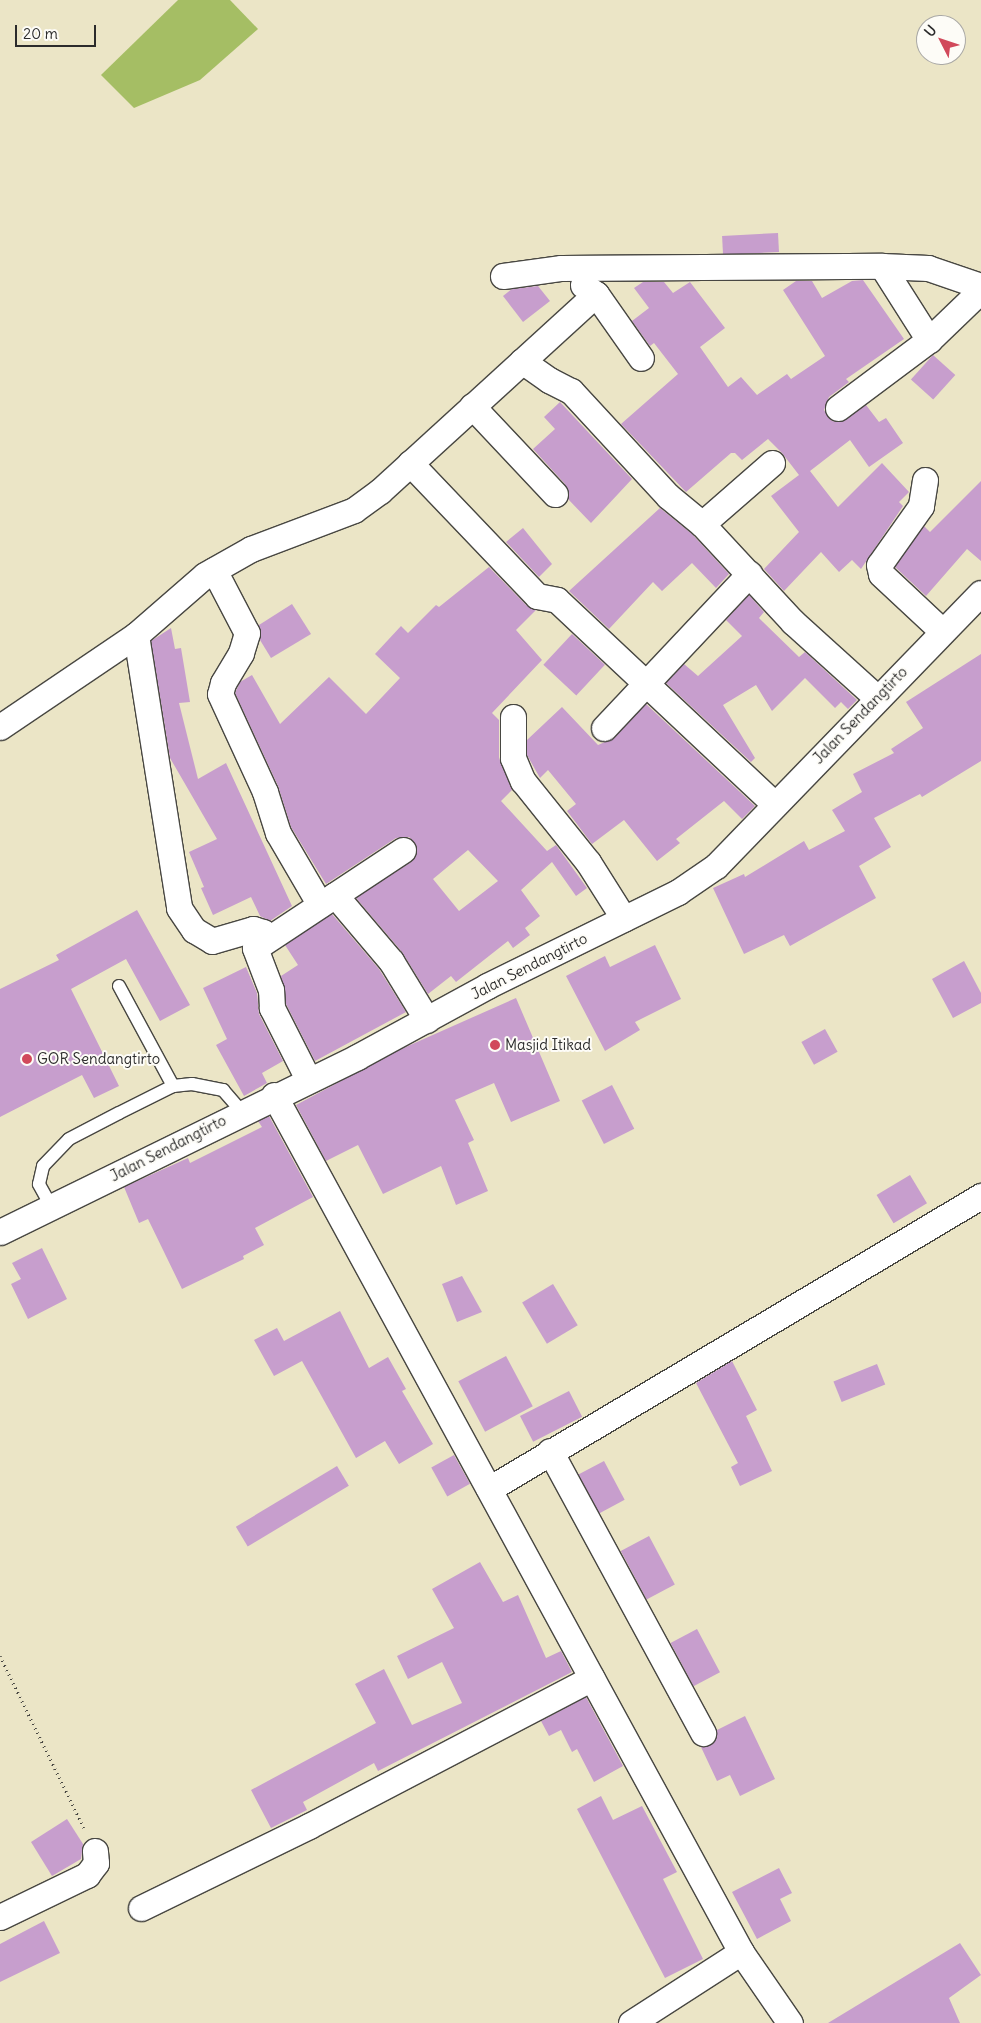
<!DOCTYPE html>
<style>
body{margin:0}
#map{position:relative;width:981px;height:2023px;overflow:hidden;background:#ebe5c6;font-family:Delius,sans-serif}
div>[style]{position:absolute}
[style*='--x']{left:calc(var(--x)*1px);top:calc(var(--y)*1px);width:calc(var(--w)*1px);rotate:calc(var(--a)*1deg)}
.green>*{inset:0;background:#a5be64}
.building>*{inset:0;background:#c79ecd;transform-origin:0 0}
.path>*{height:3px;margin-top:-1.5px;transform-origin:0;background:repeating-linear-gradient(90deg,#484742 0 1px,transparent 0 5px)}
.roads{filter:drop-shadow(1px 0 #484742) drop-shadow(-1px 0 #484742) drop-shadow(0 1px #484742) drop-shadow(0 -1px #484742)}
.service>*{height:12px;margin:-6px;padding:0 6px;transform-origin:6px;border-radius:6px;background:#fff}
.minor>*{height:25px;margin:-12.5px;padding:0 12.5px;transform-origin:12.5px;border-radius:12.5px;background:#fff}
.dots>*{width:14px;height:14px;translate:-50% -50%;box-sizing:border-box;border:2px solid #fdfcf7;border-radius:50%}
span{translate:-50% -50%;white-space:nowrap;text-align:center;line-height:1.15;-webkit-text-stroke:4px #fdfcf7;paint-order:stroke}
.street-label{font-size:15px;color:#2b2b2b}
.poi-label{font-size:15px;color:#2b2b2b}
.left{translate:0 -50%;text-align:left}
.north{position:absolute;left:916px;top:15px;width:50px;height:50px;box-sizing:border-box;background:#fdfcf7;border:1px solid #a9a8a5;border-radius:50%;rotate:311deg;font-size:14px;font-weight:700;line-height:20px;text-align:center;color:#2b2b2b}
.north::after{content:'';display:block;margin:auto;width:18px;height:22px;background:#d1495b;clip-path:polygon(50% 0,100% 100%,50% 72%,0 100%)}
.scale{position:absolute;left:15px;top:25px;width:81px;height:22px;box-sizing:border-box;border:2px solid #2b2b2b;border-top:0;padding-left:6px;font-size:15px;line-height:18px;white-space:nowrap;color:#2b2b2b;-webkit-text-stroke:4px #fdfcf7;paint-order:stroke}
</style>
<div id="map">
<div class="green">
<i style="clip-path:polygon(178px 0,230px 0,258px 29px,200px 80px,134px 108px,101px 75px)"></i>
</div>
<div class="building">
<i style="left:778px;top:233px;width:19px;height:56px;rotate:87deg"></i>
<i style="clip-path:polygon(863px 280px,904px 339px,846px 379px,849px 382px,829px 397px,824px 410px,832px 421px,840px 422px,866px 405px,879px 422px,886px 418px,903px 443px,869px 467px,850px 440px,810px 471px,838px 507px,882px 463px,909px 492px,899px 502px,903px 506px,861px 569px,852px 560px,839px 572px,821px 552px,784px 591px,764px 569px,799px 532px,771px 496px,799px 475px,782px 453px,768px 439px,742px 460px,735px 453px,731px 453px,686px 492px,621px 424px,678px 374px,654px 343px,650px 346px,632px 321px,649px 308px,634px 288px,643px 282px,664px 282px,673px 293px,690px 282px,725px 328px,700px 347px,728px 387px,741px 377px,757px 395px,787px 374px,791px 379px,825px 356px,783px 290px,796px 281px,812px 281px,822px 298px,852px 281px)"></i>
<i style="clip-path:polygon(538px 286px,550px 301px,523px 322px,503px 296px,512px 289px)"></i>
<i style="left:933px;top:355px;width:30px;height:33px;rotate:42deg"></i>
<i style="clip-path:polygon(560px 402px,632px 479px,591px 523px,568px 499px,565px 484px,533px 449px,555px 429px,544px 417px)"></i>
<i style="clip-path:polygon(981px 481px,981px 561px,967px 549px,926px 596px,895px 567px,924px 526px,930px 532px)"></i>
<i style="clip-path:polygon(660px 508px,692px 534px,729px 574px,716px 588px,692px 563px,662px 591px,653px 582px,609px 629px,569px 591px)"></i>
<i style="clip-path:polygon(523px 528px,552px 564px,539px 577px,506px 542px)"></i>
<i style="clip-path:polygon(evenodd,489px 567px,527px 606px,536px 610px,516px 630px,542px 660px,492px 713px,499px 720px,499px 758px,512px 790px,501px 801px,547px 851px,556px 845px,587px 888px,576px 896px,552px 862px,521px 890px,540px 916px,525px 928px,530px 935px,513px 948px,508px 941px,456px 982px,451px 976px,428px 994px,402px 952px,356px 898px,411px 862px,416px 856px,415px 843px,409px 837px,396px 838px,326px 884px,291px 827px,278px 786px,235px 693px,240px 682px,252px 675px,280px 724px,329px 677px,366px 714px,400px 678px,375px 654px,401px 626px,408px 633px,436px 605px,439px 607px,489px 567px,468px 850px,498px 881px,459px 911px,433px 879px,468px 850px)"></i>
<i style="clip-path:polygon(749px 595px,764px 612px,759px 618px,799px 657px,805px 652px,857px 700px,848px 709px,841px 702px,835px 708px,805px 678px,772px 711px,756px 685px,723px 705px,755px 758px,751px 762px,666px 683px,684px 664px,698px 676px,742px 636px,726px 620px)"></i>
<i style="clip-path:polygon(292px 604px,311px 634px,271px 658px,260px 640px,259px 625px)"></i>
<i style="clip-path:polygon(171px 628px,175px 649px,181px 648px,190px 702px,179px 703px,198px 779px,226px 763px,292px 906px,270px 921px,260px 916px,251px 897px,213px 915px,201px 888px,204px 887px,189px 852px,217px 839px,170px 758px,151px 641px)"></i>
<i style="left:572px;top:634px;width:45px;height:42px;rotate:43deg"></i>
<i style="clip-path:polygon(981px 654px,981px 761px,922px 797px,920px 794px,874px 818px,891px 847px,859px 866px,876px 898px,790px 946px,784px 935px,744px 954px,713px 888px,744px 874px,745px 877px,804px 841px,809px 850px,845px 831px,832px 810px,862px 792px,853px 774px,894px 753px,891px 749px,923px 728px,906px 702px)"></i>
<i style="clip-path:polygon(646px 704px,755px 806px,742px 819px,724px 801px,676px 839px,680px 843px,657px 861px,624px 820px,592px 844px,567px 811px,576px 804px,548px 770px,540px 778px,527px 755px,527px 740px,562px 707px,598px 745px,614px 738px)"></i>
<i style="clip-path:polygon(137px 910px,190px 1005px,160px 1021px,126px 959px,71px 989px,119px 1086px,94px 1098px,82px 1075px,0 1117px,0 989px,59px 960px,56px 955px)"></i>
<i style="clip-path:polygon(332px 914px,379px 969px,406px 1012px,315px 1061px,286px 1004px,281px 976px,298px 965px,285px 945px)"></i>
<i style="clip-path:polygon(655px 945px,681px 999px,635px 1022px,640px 1030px,605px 1051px,566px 976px,605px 956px,610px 967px)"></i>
<i style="clip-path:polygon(964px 961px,981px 993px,981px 1003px,953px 1018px,932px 979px)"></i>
<i style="clip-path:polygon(246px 967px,257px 993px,259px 1014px,283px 1061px,262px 1073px,267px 1083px,244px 1096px,216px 1045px,227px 1039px,203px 988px)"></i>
<i style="clip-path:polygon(516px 998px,560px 1101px,511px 1122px,494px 1083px,455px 1100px,474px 1140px,468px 1143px,488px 1191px,456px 1205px,441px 1166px,383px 1194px,358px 1145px,326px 1161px,296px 1105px,399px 1050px)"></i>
<i style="left:825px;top:1029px;width:26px;height:27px;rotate:61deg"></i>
<i style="left:612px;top:1085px;width:49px;height:34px;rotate:63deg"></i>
<i style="clip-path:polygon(269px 1116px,313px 1197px,255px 1228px,264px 1245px,243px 1256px,244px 1259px,182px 1289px,148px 1219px,139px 1223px,124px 1187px,188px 1158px,190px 1163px,262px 1127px,258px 1121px)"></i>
<i style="left:910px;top:1175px;width:33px;height:39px;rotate:59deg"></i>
<i style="clip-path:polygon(42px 1248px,67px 1299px,28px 1319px,11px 1284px,21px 1279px,12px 1263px)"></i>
<i style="clip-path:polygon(462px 1276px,482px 1312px,457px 1322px,442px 1284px)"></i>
<i style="left:553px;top:1284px;width:48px;height:36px;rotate:59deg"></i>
<i style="clip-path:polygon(340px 1311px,369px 1368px,388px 1357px,406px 1389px,402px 1391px,433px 1444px,399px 1464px,385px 1441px,356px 1458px,302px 1361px,274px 1376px,254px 1340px,277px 1328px,284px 1341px)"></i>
<i style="left:506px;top:1356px;width:57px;height:54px;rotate:62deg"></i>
<i style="clip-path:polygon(732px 1361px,757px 1410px,746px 1416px,772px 1471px,740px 1486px,731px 1467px,738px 1463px,696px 1383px)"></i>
<i style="left:877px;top:1364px;width:22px;height:47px;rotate:68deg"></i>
<i style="left:569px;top:1391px;width:29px;height:55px;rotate:63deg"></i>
<i style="left:454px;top:1455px;width:33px;height:26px;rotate:61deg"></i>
<i style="left:604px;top:1461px;width:44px;height:29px;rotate:62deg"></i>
<i style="left:337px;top:1466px;width:23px;height:118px;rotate:59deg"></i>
<i style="left:649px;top:1536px;width:55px;height:32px;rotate:62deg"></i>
<i style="clip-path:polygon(480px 1562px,503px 1602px,518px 1595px,546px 1658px,561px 1651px,572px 1672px,378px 1771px,374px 1763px,303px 1802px,307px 1810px,271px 1828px,251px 1790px,376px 1723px,355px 1684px,384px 1669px,412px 1725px,462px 1703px,442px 1662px,408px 1679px,397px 1656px,454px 1628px,432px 1589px)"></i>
<i style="left:697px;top:1629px;width:49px;height:30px;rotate:62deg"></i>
<i style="clip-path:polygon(586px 1697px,623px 1766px,594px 1782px,577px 1749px,572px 1752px,561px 1730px,549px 1736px,541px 1721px)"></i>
<i style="clip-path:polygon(745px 1716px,775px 1779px,740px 1796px,730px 1775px,717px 1781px,701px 1747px,715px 1741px,717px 1730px)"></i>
<i style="clip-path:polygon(601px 1796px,613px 1820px,642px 1806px,677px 1872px,663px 1879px,703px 1959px,665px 1978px,577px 1809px)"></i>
<i style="clip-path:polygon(67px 1819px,83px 1844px,81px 1859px,52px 1876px,31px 1842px)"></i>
<i style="clip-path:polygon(779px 1868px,792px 1893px,780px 1899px,791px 1921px,757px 1939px,732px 1892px)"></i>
<i style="clip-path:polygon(44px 1921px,60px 1953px,0 1982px,0 1944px)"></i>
<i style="clip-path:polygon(960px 1943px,981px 1975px,949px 1998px,960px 2023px,828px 2023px)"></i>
</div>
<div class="path">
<i style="--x:0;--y:1656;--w:191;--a:64"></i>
</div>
<div class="roads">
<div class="service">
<i style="--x:119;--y:986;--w:114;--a:61.6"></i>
<i style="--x:51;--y:1206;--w:25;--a:-119"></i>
<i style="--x:39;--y:1184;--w:18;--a:-77"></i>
<i style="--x:43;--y:1166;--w:37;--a:-46"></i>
<i style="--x:69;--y:1139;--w:56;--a:-27.5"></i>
<i style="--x:119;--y:1113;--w:60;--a:-26.6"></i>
<i style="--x:173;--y:1086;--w:19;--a:-6"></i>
<i style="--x:192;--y:1084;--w:32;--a:11"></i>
<i style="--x:223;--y:1090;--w:28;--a:49"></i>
</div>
<div class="minor">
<i style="--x:882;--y:266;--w:88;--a:57.6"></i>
<i style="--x:503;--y:276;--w:59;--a:-7.9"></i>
<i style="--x:561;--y:268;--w:321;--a:-0.4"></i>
<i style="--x:882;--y:266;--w:46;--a:2.5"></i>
<i style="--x:928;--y:268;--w:56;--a:18.8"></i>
<i style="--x:583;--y:285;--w:16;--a:35"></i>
<i style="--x:596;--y:294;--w:78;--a:54.9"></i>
<i style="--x:522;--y:361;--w:33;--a:35"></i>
<i style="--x:549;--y:380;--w:25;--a:27"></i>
<i style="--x:571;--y:391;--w:143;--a:47.3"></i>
<i style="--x:668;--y:496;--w:44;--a:39.5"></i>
<i style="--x:472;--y:406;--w:121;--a:46.7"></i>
<i style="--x:838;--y:408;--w:114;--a:-36.8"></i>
<i style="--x:929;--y:340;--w:72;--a:-43.9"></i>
<i style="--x:410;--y:463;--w:184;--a:46.3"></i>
<i style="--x:537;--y:596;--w:20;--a:11"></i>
<i style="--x:557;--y:600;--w:298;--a:43.2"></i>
<i style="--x:772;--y:463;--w:93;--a:138.9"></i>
<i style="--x:702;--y:524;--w:134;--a:47.1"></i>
<i style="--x:793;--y:622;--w:112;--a:42.1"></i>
<i style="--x:925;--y:480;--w:26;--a:99"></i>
<i style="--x:921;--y:506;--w:72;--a:125.4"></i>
<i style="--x:879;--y:565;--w:9;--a:77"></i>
<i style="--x:881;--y:574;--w:83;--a:43.1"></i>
<i style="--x:214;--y:570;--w:71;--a:62.4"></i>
<i style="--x:247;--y:633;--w:21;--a:107"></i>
<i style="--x:241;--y:653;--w:35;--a:121"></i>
<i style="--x:223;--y:683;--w:11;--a:105"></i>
<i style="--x:220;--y:694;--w:108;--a:65.3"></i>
<i style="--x:265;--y:792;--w:43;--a:72.4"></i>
<i style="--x:278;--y:833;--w:83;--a:59.7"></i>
<i style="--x:136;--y:635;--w:276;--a:81"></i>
<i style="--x:179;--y:908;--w:27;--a:56"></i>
<i style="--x:194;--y:930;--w:21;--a:31"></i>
<i style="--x:212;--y:941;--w:43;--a:-16.3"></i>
<i style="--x:253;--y:929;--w:10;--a:17"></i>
<i style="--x:263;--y:932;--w:7;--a:56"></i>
<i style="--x:513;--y:717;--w:41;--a:90"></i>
<i style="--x:513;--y:758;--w:25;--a:67"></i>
<i style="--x:523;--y:781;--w:104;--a:51.3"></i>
<i style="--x:588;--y:862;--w:67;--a:57.7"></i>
<i style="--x:0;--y:727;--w:164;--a:-34.1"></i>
<i style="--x:136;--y:635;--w:91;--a:-41"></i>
<i style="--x:205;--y:575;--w:53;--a:-29.5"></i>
<i style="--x:251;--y:549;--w:110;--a:-20.7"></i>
<i style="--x:354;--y:510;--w:32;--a:-36"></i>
<i style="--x:380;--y:491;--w:292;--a:-42.4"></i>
<i style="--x:604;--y:728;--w:212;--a:-46.7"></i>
<i style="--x:403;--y:850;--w:82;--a:146.5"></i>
<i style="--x:335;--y:895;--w:87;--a:49.7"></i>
<i style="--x:391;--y:961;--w:69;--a:58.6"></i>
<i style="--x:308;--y:1079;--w:80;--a:-116.9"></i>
<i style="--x:272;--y:1008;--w:18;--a:-93"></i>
<i style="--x:271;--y:990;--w:45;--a:-110.9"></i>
<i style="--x:255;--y:948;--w:96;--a:-33.5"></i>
<i style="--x:274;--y:1095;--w:976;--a:61.41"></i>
<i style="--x:741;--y:1952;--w:86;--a:55.4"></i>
<i style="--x:0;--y:1232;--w:398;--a:-26.1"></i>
<i style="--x:357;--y:1057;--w:148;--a:-28.6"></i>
<i style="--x:487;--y:986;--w:213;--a:-26.2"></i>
<i style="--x:678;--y:892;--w:46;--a:-34.4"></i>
<i style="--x:716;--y:866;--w:380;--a:-45.9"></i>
<i style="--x:550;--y:1451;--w:321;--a:61.5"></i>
<i style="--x:489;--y:1489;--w:573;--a:-30.78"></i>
<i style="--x:141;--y:1908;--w:187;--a:-26"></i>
<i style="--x:309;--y:1826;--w:319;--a:-27.6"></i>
<i style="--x:0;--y:1917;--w:97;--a:-25.8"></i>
<i style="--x:87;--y:1875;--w:15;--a:-53"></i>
<i style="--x:96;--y:1863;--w:12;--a:-95"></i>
<i style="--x:631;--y:2023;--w:131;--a:-32.8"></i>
</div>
</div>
<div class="dots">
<i style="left:495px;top:1045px;background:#d1495b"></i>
<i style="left:27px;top:1059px;background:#d1495b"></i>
</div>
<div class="street-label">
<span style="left:860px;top:715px;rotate:-46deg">Jalan Sendangtirto</span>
<span style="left:529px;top:966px;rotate:-27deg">Jalan Sendangtirto</span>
<span style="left:168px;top:1148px;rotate:-27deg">Jalan Sendangtirto</span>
</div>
<div class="poi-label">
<span class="left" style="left:505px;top:1045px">Masjid Itikad</span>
<span class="left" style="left:37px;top:1059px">GOR Sendangtirto</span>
</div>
<div class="north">U</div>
<div class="scale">20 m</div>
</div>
